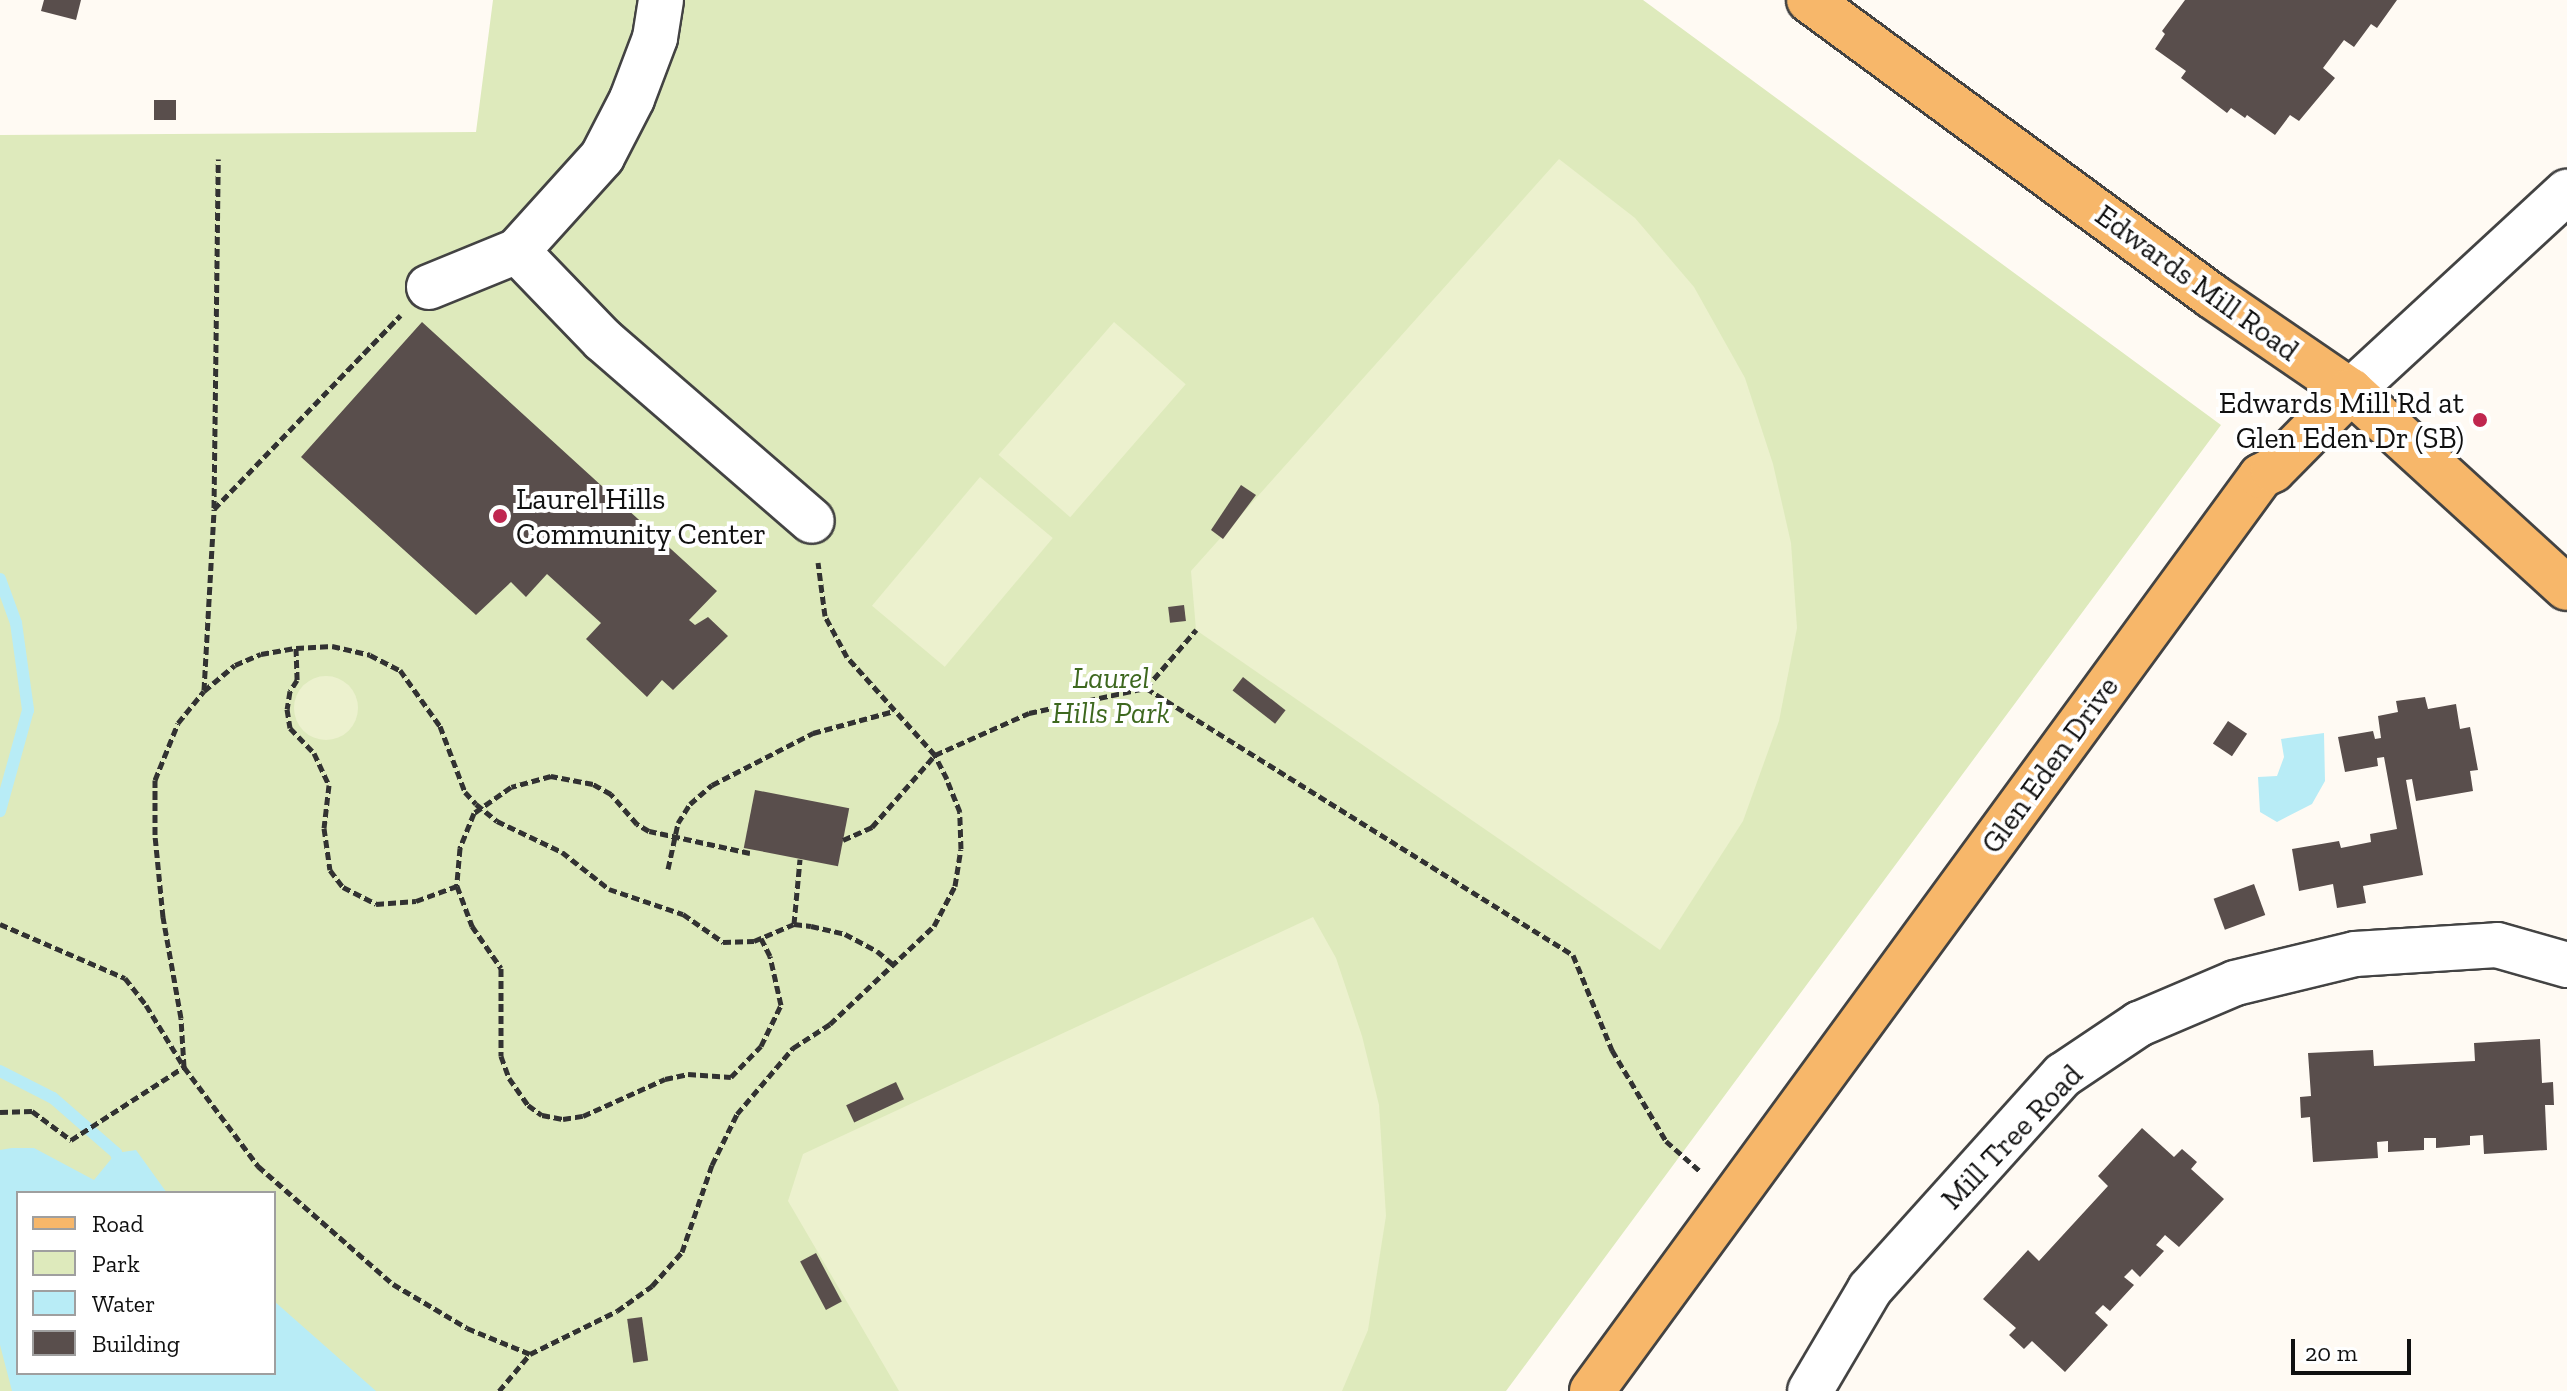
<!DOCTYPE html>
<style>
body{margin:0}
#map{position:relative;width:2567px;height:1391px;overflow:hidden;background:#fffaf3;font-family:"Zilla Slab",serif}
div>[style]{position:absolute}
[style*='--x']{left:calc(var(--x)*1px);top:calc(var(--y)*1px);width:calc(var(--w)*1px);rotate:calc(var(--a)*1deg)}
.green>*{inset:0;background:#deeabc}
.pitch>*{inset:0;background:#ecf1ce;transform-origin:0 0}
.round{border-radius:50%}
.water>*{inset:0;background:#b8ecf6}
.stream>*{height:12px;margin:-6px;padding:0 6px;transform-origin:6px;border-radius:6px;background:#b8ecf6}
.building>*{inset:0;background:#594e4c;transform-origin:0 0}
.path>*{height:5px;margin-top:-2.5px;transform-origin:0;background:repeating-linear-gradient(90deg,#323232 0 8px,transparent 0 12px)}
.roads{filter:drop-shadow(2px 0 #434343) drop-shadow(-2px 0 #434343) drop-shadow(0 2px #434343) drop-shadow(0 -2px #434343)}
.minor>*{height:44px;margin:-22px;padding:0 22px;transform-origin:22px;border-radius:22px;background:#fff}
.major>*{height:44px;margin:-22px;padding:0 22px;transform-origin:22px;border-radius:22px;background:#f7b76a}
.dots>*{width:22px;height:22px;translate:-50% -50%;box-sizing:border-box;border:4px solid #fff;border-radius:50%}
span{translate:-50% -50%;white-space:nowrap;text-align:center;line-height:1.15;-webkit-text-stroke:8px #fff;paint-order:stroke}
.street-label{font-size:30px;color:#101010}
.poi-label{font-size:30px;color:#101010}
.right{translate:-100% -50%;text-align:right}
.left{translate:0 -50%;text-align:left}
.park-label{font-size:30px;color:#3e681f;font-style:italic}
.legend{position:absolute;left:16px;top:1191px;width:260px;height:184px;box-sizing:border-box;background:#fff;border:2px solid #9f9f9f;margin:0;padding:10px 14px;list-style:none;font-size:24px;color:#101010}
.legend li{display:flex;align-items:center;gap:16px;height:40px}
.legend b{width:40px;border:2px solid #9f9f9f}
.scale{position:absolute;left:2291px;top:1339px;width:120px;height:36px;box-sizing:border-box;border:4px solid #101010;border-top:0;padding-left:10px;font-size:24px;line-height:28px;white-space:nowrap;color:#101010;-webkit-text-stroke:6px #fff;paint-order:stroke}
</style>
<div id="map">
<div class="green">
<i style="clip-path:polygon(evenodd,493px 0,1643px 0,2221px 425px,1506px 1391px,0 1391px,0 135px,476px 132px,493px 0,18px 1193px,274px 1193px,274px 1373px,18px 1373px,18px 1193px)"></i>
</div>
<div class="pitch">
<i style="clip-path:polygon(1559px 159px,1635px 218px,1694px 287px,1745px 378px,1773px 464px,1791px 543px,1797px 628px,1779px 721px,1743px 821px,1660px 950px,1196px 630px,1191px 571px)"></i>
<i style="left:1114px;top:322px;width:95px;height:176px;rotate:41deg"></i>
<i style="left:980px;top:477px;width:95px;height:168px;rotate:40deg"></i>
<i class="round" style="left:294px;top:676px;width:64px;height:64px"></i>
<i style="clip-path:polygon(1313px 917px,1336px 958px,1362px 1036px,1379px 1105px,1386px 1216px,1368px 1330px,1342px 1391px,899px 1391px,788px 1201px,803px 1154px)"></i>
</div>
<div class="water">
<i style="clip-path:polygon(2324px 733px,2325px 781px,2312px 804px,2277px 822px,2260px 812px,2258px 777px,2277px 776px,2284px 757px,2281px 739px)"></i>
<i style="clip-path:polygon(12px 1148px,34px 1148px,94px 1180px,116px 1153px,136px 1150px,167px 1193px,18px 1193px,18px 1373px,274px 1373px,274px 1301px,376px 1391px,12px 1391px,0 1345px,0 1150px)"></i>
</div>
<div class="stream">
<i style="--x:0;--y:579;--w:47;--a:70"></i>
<i style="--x:16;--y:623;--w:88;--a:82.1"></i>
<i style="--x:28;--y:710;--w:105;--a:105.5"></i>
<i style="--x:0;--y:1071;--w:59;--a:27"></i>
<i style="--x:53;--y:1098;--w:84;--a:41.1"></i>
<i style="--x:116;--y:1153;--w:42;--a:73.3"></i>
</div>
<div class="building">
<i style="clip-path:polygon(44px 0,81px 0,76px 20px,41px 11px)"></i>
<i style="clip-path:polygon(2185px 0,2397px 0,2377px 28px,2371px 24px,2354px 47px,2344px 40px,2323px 68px,2335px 78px,2299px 121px,2290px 115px,2275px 135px,2247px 115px,2245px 118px,2231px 108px,2227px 113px,2181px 78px,2186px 71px,2155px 49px,2165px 34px,2162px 31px)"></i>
<i style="left:154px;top:100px;width:22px;height:20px"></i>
<i style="clip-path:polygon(422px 322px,717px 591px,689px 620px,695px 625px,708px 617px,728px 636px,673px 690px,662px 680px,647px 697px,586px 639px,601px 623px,547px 574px,526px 597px,511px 582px,476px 615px,301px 457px)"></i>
<i style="clip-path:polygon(1241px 485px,1256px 495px,1223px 539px,1211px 530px)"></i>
<i style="left:1184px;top:605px;width:16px;height:16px;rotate:83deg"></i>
<i style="left:1243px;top:677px;width:54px;height:17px;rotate:38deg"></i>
<i style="clip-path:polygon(2425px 697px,2428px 709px,2456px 704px,2460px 729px,2470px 727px,2478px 770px,2470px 771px,2473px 791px,2416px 801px,2412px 779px,2406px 780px,2423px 875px,2363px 886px,2366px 903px,2337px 908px,2333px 884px,2299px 891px,2292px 849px,2339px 841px,2341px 848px,2371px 842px,2370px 834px,2397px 829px,2384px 757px,2377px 758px,2378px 766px,2345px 772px,2338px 737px,2373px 731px,2375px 739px,2381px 738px,2378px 716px,2398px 712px,2396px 701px)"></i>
<i style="left:2228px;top:721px;width:23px;height:27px;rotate:34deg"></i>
<i style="left:755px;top:790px;width:96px;height:59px;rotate:11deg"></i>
<i style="left:2254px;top:884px;width:33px;height:43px;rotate:70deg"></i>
<i style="clip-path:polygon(2540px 1039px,2542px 1083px,2553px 1082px,2554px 1105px,2545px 1105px,2547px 1150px,2484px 1154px,2483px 1135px,2470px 1136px,2470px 1145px,2436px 1148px,2436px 1138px,2424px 1138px,2424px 1150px,2388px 1152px,2388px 1141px,2377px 1142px,2378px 1158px,2313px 1162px,2310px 1117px,2301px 1118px,2300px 1097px,2311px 1096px,2308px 1053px,2373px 1050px,2374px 1066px,2475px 1061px,2474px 1043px)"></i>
<i style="left:896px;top:1082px;width:19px;height:55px;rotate:65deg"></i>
<i style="clip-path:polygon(2142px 1128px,2174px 1157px,2182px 1149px,2197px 1162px,2191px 1169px,2224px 1199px,2179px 1247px,2165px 1235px,2156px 1245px,2164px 1251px,2140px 1277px,2132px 1269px,2124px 1277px,2134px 1285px,2110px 1311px,2103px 1305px,2095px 1313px,2108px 1325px,2065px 1372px,2032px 1341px,2024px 1349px,2009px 1335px,2016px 1328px,1983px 1299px,2028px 1250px,2039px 1261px,2108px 1186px,2098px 1176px)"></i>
<i style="left:816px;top:1253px;width:55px;height:18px;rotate:62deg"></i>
<i style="left:642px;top:1317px;width:44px;height:15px;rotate:82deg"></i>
</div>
<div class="path">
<i style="--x:214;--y:508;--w:349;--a:-89.3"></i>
<i style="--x:296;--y:648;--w:32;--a:88"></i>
<i style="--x:297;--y:680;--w:13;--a:122"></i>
<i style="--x:290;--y:691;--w:18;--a:99"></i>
<i style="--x:287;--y:709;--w:19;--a:81"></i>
<i style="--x:290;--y:728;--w:35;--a:46"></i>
<i style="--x:314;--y:753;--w:35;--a:65"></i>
<i style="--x:329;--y:785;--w:43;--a:96.6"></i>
<i style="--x:324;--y:828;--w:42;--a:81.9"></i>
<i style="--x:330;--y:870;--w:21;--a:53"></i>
<i style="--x:343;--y:887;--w:37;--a:27"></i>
<i style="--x:376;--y:904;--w:40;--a:-4.3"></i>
<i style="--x:416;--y:901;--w:44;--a:-20.1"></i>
<i style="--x:1146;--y:688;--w:504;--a:32.02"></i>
<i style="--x:1573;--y:955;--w:103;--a:67.7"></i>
<i style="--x:1612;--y:1050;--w:106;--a:59.3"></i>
<i style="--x:1666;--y:1141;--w:47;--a:41.5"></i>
<i style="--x:204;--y:690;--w:181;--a:-86.8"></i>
<i style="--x:214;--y:509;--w:269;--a:-46.1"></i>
<i style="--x:843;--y:840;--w:32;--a:-24"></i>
<i style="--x:872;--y:827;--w:96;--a:-48.8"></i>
<i style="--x:935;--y:755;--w:103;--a:-24.1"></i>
<i style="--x:1029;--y:713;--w:120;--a:-12.1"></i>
<i style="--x:1146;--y:688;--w:77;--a:-49.2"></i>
<i style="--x:750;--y:853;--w:103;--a:-167.7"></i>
<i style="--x:649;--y:831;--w:14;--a:-150"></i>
<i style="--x:637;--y:824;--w:40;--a:-131"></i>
<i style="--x:611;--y:794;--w:21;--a:-151"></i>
<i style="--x:593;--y:784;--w:43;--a:-169.2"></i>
<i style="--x:551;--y:776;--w:41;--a:164.6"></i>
<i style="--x:511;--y:787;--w:45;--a:144.9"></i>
<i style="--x:474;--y:813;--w:38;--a:112"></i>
<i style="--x:460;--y:848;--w:38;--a:95"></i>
<i style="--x:457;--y:886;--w:43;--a:69.4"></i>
<i style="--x:472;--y:926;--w:51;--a:55.4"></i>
<i style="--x:501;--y:968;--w:88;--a:90"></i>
<i style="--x:501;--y:1056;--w:23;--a:70"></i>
<i style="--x:509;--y:1078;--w:33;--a:55"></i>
<i style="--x:528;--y:1105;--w:17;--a:36"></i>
<i style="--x:542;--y:1115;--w:21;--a:11"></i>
<i style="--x:563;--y:1119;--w:20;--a:-9"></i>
<i style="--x:583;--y:1116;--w:90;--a:-24.3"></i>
<i style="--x:665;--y:1079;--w:24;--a:-12"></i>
<i style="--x:688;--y:1074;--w:43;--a:4"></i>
<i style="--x:731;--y:1077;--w:43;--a:-45.9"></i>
<i style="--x:761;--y:1046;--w:46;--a:-64"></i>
<i style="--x:781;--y:1005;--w:50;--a:-102.7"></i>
<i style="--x:770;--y:956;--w:20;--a:-117"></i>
<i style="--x:668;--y:869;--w:47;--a:-77.7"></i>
<i style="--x:678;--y:823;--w:22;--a:-58"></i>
<i style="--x:690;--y:804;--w:29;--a:-41"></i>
<i style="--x:712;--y:785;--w:114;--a:-27.2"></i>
<i style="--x:813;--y:733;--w:84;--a:-15.2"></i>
<i style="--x:0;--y:924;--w:136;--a:23.4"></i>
<i style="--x:125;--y:978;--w:34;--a:52"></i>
<i style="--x:146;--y:1005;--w:73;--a:58.5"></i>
<i style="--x:184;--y:1067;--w:124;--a:53.2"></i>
<i style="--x:258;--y:1166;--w:179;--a:41.2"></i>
<i style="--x:393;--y:1284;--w:86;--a:30.7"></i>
<i style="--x:467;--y:1328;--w:68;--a:22.4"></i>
<i style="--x:794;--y:924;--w:65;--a:-84.7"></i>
<i style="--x:184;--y:1067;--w:49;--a:-93.5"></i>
<i style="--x:181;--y:1018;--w:103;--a:-100.1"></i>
<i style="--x:163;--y:917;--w:82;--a:-95.6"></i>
<i style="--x:155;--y:835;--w:55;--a:-90"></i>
<i style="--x:155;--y:780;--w:61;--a:-68"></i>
<i style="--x:178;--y:723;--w:41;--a:-50.9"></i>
<i style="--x:204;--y:691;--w:40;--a:-40"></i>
<i style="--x:235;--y:665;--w:28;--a:-23"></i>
<i style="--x:261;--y:654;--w:36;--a:-10"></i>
<i style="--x:296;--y:648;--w:36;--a:-3"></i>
<i style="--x:332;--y:646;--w:39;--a:13"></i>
<i style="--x:370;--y:655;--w:34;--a:27"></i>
<i style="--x:400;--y:670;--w:69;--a:54.5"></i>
<i style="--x:440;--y:726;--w:71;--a:69.3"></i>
<i style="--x:465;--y:792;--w:16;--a:47"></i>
<i style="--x:476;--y:804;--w:27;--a:39"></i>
<i style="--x:497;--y:821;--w:72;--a:25.5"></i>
<i style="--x:562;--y:852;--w:60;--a:38.2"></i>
<i style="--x:609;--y:889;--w:78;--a:18.7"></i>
<i style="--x:683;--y:914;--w:49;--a:35"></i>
<i style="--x:723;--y:942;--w:31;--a:-2"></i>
<i style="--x:754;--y:941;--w:43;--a:-23"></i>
<i style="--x:794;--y:924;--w:17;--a:7"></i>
<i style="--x:811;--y:926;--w:35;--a:13"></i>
<i style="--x:845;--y:934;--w:36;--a:28"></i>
<i style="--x:877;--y:951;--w:23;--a:40"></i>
<i style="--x:0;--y:1112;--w:32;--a:-2"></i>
<i style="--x:32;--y:1111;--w:49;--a:36.6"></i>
<i style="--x:71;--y:1140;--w:135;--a:-32.9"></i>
<i style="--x:499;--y:1391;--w:48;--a:-50"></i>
<i style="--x:530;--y:1354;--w:97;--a:-26.3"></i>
<i style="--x:617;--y:1311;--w:43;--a:-35.5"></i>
<i style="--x:652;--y:1286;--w:45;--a:-48.6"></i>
<i style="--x:682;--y:1252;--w:92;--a:-71"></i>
<i style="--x:712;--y:1165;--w:57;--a:-63.9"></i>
<i style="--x:737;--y:1114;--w:87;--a:-49.7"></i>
<i style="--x:793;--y:1048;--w:44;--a:-33"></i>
<i style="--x:830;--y:1024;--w:143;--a:-43.3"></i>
<i style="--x:934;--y:926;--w:45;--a:-62.3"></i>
<i style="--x:955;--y:886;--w:37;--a:-81"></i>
<i style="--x:961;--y:849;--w:37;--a:-92"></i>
<i style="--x:960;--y:812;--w:35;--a:-112"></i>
<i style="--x:947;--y:779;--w:27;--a:-117"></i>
<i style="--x:935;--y:755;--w:132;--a:-131.9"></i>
<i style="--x:847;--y:657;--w:47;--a:-118.2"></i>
<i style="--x:825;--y:616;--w:54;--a:-97.4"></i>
</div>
<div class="roads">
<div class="minor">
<i style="--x:661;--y:0;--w:38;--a:99"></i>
<i style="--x:655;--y:38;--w:65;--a:110.7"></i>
<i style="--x:632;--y:99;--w:65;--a:117.3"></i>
<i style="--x:602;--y:157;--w:127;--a:132.1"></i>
<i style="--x:517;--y:251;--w:124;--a:46"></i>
<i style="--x:603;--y:340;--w:276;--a:40.9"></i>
<i style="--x:429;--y:287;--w:95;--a:-22.2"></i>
<i style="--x:2351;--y:391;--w:294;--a:-42.7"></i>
<i style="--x:1810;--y:1391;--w:118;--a:-59.5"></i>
<i style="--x:1870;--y:1289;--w:288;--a:-48"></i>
<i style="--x:2063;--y:1075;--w:92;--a:-33.9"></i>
<i style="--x:2139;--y:1024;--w:104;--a:-23.1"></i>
<i style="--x:2235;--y:983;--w:123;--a:-13.6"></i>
<i style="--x:2355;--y:954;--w:142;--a:-3.6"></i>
<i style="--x:2497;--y:945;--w:73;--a:15.9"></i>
</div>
<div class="major">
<i style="--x:1809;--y:0;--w:500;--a:36.3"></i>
<i style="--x:2212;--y:296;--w:168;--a:34.4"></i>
<i style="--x:2351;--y:391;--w:292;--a:42.4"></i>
<i style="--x:1592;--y:1391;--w:1133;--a:-53.83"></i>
<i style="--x:2261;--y:476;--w:13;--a:-27"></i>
<i style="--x:2273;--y:470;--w:111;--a:-45.4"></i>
</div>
</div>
<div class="dots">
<i style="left:2480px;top:420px;background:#c02750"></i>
<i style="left:500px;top:516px;background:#c02750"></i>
</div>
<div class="street-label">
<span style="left:2197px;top:283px;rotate:36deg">Edwards Mill Road</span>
<span style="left:2050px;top:765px;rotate:-54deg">Glen Eden Drive</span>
<span style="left:2012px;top:1137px;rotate:-46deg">Mill Tree Road</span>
</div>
<div class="poi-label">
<span class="right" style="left:2464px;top:420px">Edwards Mill Rd at<br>Glen Eden Dr (SB)</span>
<span class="left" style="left:516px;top:516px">Laurel Hills<br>Community Center</span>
</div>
<div class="park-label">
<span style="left:1111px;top:695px">Laurel<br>Hills Park</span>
</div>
<ul class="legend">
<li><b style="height:10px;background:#f7b76a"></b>Road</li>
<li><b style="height:22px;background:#deeabc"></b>Park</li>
<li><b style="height:22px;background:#b8ecf6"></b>Water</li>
<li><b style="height:22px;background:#594e4c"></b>Building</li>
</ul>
<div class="scale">20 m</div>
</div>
